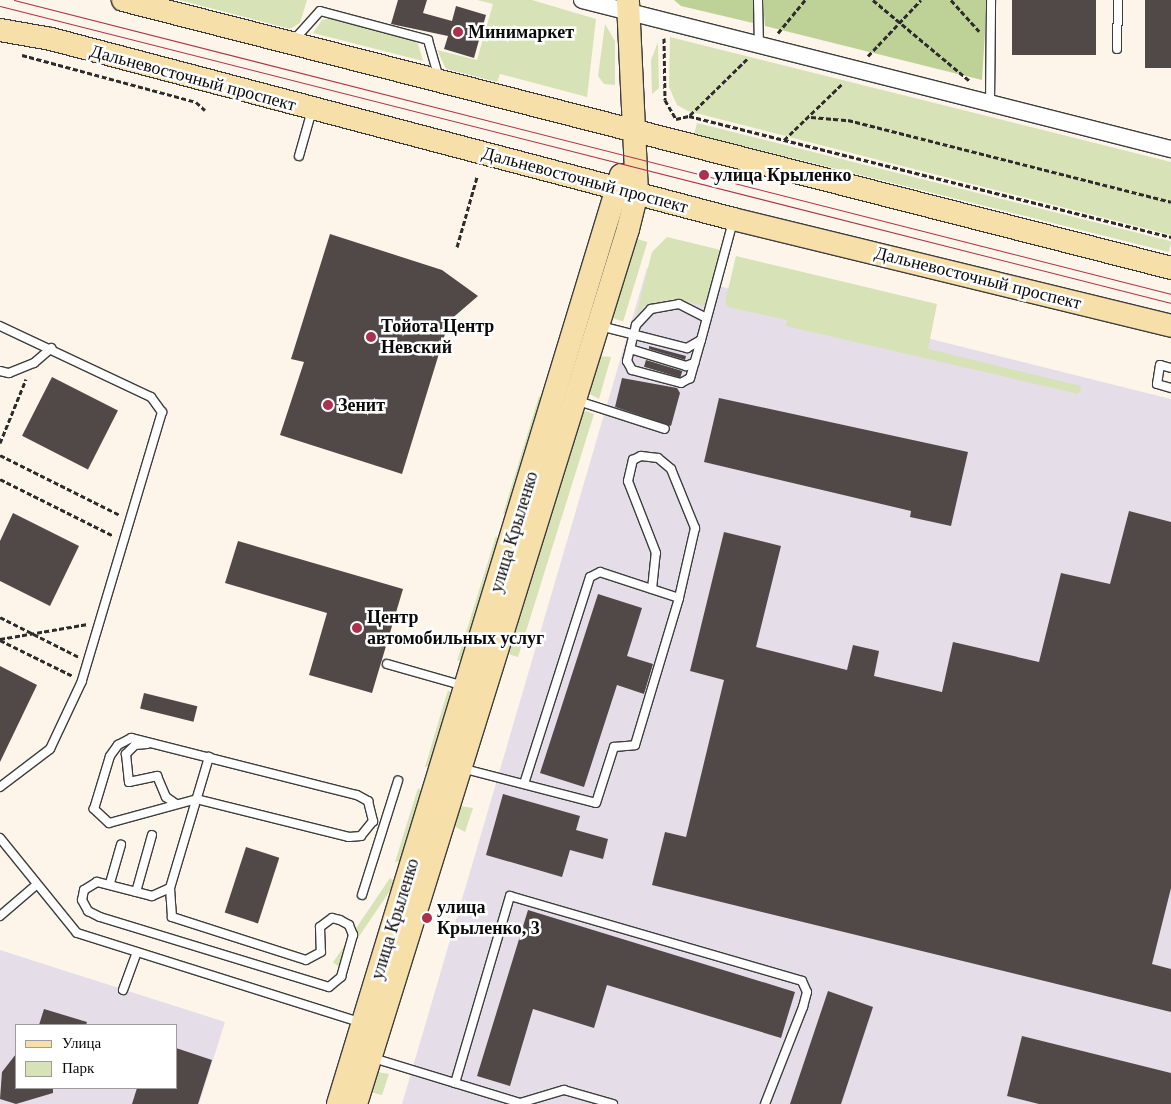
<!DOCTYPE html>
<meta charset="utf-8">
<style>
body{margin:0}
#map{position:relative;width:1171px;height:1104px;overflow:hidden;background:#fdf5e9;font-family:Georgia,serif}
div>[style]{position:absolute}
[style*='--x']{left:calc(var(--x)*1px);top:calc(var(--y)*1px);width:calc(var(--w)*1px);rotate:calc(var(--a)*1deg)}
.industrial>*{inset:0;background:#e5dee8}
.green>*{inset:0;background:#d7e3b7;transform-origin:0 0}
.forest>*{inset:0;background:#bed298}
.building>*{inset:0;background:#514947;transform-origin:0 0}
.path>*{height:3px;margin-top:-1.5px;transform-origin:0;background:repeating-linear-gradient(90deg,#2c2c2c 0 5px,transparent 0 7.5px)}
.roads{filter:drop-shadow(1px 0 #3d3d3d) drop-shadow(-1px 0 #3d3d3d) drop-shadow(0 1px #3d3d3d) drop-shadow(0 -1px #3d3d3d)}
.lane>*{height:8px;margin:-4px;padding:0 4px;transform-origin:4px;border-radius:4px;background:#fff}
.street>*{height:16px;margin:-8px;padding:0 8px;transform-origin:8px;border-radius:8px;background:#fff}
.secondary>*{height:22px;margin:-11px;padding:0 11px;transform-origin:11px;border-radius:11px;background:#f7dfaa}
.tram>*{height:1px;margin:-0.5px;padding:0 0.5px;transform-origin:0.5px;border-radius:0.5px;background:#ab314f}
.dots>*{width:14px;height:14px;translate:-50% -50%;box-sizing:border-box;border:2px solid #fff;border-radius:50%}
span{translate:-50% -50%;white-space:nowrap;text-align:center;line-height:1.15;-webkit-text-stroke:5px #fff;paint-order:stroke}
.poi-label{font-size:18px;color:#0a0a0a;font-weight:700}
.left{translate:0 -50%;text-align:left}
.street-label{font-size:18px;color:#0a0a0a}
.legend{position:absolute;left:15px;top:1024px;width:162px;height:65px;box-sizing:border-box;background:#fff;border:1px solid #9d9d9d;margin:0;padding:6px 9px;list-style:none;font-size:15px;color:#0a0a0a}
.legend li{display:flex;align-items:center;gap:10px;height:25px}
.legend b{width:25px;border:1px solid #9d9d9d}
</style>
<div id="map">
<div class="industrial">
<i style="clip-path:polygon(647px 268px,1171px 399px,1171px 1104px,402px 1104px)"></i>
<i style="clip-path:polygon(evenodd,0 950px,225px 1022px,199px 1104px,0 1104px,0 950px,16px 1025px,176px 1025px,176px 1088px,16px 1088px,16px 1025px)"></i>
</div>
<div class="green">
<i style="clip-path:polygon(179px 0,307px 0,300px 23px,290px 29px)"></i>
<i style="clip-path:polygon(477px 0,532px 0,596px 19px,587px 97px,500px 74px,497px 82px,446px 69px,437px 50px,477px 60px,493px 4px)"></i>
<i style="clip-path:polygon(332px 18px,409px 38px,418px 44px,423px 61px,313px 33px,322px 20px)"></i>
<i style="clip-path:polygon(605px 24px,615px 41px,615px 85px,604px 84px,598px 76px)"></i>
<i style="clip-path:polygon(670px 37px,1171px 162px,1171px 235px,688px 111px,677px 105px,669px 87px)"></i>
<i style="clip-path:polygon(658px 42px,659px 88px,652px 94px,651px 60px)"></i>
<i style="left:697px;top:123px;width:489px;height:11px;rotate:14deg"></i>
<i style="clip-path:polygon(667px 237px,721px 250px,705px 306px,672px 299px,644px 306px,636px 316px,652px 252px)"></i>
<i style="left:634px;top:238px;width:14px;height:83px;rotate:17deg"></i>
<i style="clip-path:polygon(736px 256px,937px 304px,928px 349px,1081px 386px,1079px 394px,786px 326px,787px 320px,728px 307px,725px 302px)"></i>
<i style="clip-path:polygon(598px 356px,611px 357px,599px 399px,586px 392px)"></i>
<i style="clip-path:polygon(539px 396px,544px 403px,510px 512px,503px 514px)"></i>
<i style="clip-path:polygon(586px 411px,594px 414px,518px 657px,511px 655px,508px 652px,579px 414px)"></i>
<i style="clip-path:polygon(496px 536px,500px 542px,465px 659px,457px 661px)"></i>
<i style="clip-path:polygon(448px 690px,454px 696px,432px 766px,425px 767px)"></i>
<i style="clip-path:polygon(418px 788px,424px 793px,402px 861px,395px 862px)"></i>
<i style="clip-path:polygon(460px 806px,473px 808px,465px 832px,452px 825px)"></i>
<i style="left:390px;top:878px;width:7px;height:102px;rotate:34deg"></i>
<i style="clip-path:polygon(378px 1072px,389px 1074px,382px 1095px,370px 1092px)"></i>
</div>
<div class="forest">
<i style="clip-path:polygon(674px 0,753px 0,753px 23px,681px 6px)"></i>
<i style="clip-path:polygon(763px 0,987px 0,982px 80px,765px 26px)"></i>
</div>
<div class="building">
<i style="clip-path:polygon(398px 0,427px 0,423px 13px,452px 21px,456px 6px,486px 15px,474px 58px,444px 49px,448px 36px,391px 24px)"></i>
<i style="left:1012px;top:0;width:84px;height:55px"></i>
<i style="left:1145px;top:0;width:26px;height:68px"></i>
<i style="clip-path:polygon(330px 234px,442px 270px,478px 296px,449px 321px,402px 474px,280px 435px,304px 362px,291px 359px)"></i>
<i style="clip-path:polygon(649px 346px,686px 356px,685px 360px,649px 349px)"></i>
<i style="left:646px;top:360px;width:38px;height:7px;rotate:17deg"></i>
<i style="left:52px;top:377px;width:74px;height:66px;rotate:27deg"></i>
<i style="clip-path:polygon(622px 378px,677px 388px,680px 393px,671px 426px,615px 407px)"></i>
<i style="clip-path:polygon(719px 398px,968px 452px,951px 526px,910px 517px,911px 511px,704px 462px)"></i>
<i style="clip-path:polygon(1129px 511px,1171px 522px,1171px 888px,1152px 964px,1171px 969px,1171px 1012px,652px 885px,665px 832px,686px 837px,724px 680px,690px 671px,724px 532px,781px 546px,756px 647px,847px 670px,853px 645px,879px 651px,874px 676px,942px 692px,953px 642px,1039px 662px,1061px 573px,1110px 584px)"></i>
<i style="clip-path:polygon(13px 513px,79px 546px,50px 606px,0 581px,0 541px)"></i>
<i style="clip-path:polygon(238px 541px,403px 589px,372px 693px,309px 675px,327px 613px,225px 583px)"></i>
<i style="clip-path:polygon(598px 594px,642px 608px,627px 656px,653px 664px,644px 694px,617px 685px,584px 787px,540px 773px)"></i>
<i style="clip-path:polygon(0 666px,37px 685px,0 762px)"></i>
<i style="left:144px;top:693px;width:55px;height:16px;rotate:14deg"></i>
<i style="clip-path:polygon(503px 794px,580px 816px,576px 830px,608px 839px,603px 859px,570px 850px,562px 877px,486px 855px)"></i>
<i style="left:246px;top:847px;width:35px;height:69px;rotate:18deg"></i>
<i style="clip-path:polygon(528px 910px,795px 992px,781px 1038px,607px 985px,594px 1028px,533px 1009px,510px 1086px,477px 1076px)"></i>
<i style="clip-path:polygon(828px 991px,873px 1007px,841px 1104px,790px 1104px)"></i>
<i style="clip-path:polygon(44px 1009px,87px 1022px,86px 1025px,39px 1025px)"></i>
<i style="clip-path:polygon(1022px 1036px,1171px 1073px,1171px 1104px,1039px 1104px,1007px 1096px)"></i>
<i style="clip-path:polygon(176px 1048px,212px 1060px,198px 1104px,132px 1104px,137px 1088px,176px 1088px)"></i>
<i style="clip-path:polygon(16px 1054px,16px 1088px,53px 1088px,53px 1093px,16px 1104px,0 1099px,2px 1072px)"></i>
</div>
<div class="path">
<i style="--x:873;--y:0;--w:126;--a:39.9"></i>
<i style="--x:951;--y:0;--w:42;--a:47.9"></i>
<i style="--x:778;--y:33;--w:43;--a:-50.7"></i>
<i style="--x:664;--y:38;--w:62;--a:89.1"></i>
<i style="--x:665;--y:100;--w:22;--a:60"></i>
<i style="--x:676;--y:119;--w:13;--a:-13"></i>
<i style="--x:689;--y:116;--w:497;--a:14.1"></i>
<i style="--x:22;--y:55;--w:180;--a:15.1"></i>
<i style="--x:196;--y:102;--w:12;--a:42"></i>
<i style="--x:868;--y:56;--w:77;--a:-46.6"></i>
<i style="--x:690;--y:115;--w:81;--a:-44.5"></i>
<i style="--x:811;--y:117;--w:37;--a:5"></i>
<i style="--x:848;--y:120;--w:333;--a:14.2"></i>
<i style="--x:784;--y:140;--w:82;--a:-44"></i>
<i style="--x:457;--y:247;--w:73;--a:-74.1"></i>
<i style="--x:0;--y:443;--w:69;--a:-67.9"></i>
<i style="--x:0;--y:455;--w:134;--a:26.6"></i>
<i style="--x:0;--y:479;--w:127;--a:26.6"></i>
<i style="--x:0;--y:617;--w:89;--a:26.9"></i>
<i style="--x:0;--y:639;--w:89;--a:-9.7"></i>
<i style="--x:0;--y:640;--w:81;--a:26.3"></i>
</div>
<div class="roads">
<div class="lane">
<i style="--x:758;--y:0;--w:46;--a:88.8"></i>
<i style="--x:293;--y:41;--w:40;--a:-48"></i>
<i style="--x:320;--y:11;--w:112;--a:15"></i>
<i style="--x:428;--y:40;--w:40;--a:74"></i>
<i style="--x:1117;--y:49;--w:49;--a:-88.8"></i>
<i style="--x:990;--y:103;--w:103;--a:-89.4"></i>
<i style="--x:299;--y:156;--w:48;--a:-74.2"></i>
<i style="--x:0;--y:326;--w:167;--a:25.2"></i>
<i style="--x:151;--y:397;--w:19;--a:54"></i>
<i style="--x:162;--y:412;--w:281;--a:106.6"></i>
<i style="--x:82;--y:681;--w:75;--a:115.2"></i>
<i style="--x:50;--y:749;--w:63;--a:142.8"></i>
<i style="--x:600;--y:326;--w:90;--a:14.2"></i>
<i style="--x:687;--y:348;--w:16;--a:-30"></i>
<i style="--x:701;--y:340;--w:123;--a:-74.9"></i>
<i style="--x:701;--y:340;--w:40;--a:106"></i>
<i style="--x:690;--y:378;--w:10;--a:151"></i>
<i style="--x:681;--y:383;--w:51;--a:-165.1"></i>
<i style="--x:632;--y:370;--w:10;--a:-119"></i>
<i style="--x:627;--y:361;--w:37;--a:-76"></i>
<i style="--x:636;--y:325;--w:22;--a:-47"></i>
<i style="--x:651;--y:309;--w:28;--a:-10"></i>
<i style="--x:679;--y:304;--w:30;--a:27"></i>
<i style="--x:630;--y:349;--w:59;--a:16.9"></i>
<i style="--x:686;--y:366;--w:9;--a:-21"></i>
<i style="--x:1171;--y:368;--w:11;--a:-165"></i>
<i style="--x:1160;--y:365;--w:19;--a:99"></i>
<i style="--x:1157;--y:384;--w:15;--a:16"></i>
<i style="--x:0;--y:371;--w:9;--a:13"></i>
<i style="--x:9;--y:373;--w:27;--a:-22"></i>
<i style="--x:34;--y:363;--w:23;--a:-41"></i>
<i style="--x:578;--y:401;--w:91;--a:17.8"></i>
<i style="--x:652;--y:589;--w:36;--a:-84"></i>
<i style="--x:656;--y:553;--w:77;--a:-111.3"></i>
<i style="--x:628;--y:481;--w:22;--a:-77"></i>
<i style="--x:633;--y:460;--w:9;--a:-27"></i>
<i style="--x:641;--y:456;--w:17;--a:7"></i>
<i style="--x:658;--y:458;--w:17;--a:40"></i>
<i style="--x:671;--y:469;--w:64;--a:67.9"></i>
<i style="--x:695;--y:528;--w:72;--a:102.9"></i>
<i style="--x:387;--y:664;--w:80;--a:15.9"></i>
<i style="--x:131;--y:738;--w:233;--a:14.2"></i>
<i style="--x:357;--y:795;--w:13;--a:29"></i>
<i style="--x:368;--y:801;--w:21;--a:76"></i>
<i style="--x:373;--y:821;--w:19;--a:129"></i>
<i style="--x:361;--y:836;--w:12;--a:175"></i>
<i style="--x:349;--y:837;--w:157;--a:-166"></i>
<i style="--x:197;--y:799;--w:91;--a:164.7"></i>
<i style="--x:109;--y:823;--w:21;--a:-137"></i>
<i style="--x:94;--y:809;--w:55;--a:-73.2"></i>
<i style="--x:110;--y:756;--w:14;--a:-54"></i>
<i style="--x:118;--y:745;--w:15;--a:-28"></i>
<i style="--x:147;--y:744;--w:12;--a:175"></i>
<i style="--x:135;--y:745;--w:13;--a:135"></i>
<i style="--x:126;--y:754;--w:28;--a:84"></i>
<i style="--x:129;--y:782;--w:29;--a:-12"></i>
<i style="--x:157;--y:776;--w:23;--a:67"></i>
<i style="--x:166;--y:797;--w:12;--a:35"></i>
<i style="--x:461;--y:768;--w:139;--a:14.5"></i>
<i style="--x:596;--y:803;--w:59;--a:-72.2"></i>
<i style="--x:614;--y:747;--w:21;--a:-5"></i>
<i style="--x:635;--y:745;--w:153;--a:-73.3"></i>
<i style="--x:679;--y:598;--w:83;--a:-161.8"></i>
<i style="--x:600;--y:572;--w:11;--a:153"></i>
<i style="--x:590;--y:577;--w:217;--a:107.7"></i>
<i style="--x:0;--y:838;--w:122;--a:51"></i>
<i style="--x:77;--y:933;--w:299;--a:17.5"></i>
<i style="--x:110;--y:883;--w:40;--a:-74"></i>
<i style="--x:170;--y:888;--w:20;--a:156"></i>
<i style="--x:152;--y:896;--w:57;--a:-165.7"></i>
<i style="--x:97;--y:882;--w:15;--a:148"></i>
<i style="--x:84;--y:890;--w:10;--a:101"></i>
<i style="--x:82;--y:900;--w:13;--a:61"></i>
<i style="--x:88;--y:911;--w:13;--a:27"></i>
<i style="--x:100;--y:917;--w:239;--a:17"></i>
<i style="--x:329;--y:987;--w:16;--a:-40"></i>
<i style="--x:341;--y:977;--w:44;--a:-74.1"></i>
<i style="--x:353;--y:935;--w:11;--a:-112"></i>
<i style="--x:349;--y:925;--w:10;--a:-151"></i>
<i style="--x:340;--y:920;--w:8;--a:-166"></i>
<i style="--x:332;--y:918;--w:15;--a:143"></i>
<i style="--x:320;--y:927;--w:25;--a:88"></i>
<i style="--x:321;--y:952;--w:17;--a:152"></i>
<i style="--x:306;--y:960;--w:141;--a:-162.2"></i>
<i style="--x:172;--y:917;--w:29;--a:-94"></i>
<i style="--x:170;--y:888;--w:137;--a:-73.4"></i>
<i style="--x:136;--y:892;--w:59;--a:-74.3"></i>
<i style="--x:362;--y:895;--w:120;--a:-72.5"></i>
<i style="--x:0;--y:916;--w:46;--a:-40.6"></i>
<i style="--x:123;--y:990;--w:40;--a:-69.8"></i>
<i style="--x:373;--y:1058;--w:154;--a:17"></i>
<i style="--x:520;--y:1103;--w:46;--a:-16.5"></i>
<i style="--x:564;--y:1090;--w:51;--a:15.9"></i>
<i style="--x:455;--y:1083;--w:195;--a:-73.6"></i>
<i style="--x:510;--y:896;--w:304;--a:16.2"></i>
<i style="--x:802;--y:981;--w:12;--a:66"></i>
<i style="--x:807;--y:992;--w:16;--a:105"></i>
<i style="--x:803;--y:1007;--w:104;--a:111.4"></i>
</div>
<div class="street">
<i style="--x:582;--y:0;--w:608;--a:14.2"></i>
</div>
<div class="secondary">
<i style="--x:123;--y:0;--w:1082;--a:14.34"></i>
<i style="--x:0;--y:30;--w:52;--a:10"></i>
<i style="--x:51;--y:39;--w:705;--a:14.78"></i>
<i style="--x:733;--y:219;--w:451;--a:13.7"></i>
<i style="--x:338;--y:1104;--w:971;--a:-73.06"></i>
<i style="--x:356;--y:1104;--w:916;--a:-72.73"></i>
<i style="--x:628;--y:229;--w:37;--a:-76"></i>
<i style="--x:637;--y:193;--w:193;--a:-92.7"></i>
</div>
</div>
<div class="tram">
<i style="--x:14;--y:0;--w:1194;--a:14.26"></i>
<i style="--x:0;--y:6;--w:1208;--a:14.23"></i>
</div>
<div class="dots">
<i style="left:458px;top:32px;background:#ab314f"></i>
<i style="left:704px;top:175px;background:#ab314f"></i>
<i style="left:371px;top:337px;background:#ab314f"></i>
<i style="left:328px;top:405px;background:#ab314f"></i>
<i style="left:357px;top:628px;background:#ab314f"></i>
<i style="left:427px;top:918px;background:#ab314f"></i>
</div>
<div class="poi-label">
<span class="left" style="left:468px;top:32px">Минимаркет</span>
<span class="left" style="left:714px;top:175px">улица Крыленко</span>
<span class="left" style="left:381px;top:337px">Тойота Центр<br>Невский</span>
<span class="left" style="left:338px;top:405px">Зенит</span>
<span class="left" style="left:367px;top:628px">Центр<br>автомобильных услуг</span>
<span class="left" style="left:437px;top:918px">улица<br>Крыленко, 3</span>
</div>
<div class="street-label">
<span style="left:193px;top:78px;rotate:15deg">Дальневосточный проспект</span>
<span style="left:585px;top:180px;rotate:15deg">Дальневосточный проспект</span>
<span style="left:978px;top:278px;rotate:14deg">Дальневосточный проспект</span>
<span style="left:514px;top:532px;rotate:-73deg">улица Крыленко</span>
<span style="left:395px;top:919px;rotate:-73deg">улица Крыленко</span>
</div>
<ul class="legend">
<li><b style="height:6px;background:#f7dfaa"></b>Улица</li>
<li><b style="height:14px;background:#d7e3b7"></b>Парк</li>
</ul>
</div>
